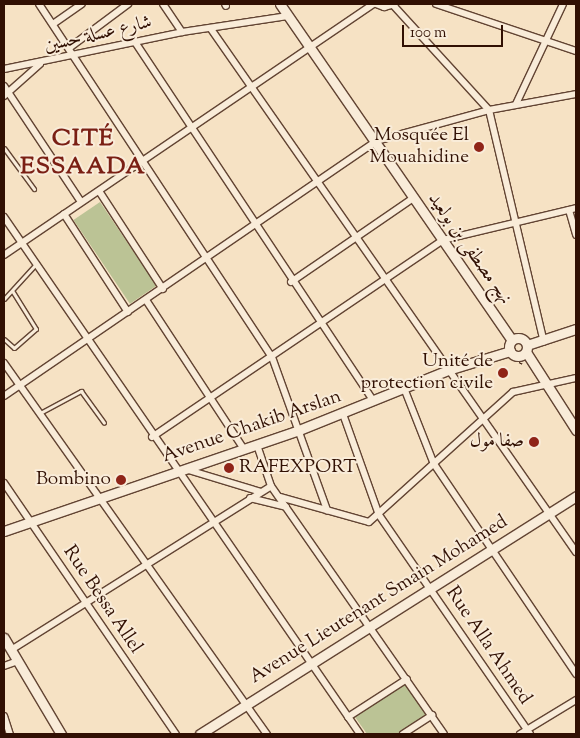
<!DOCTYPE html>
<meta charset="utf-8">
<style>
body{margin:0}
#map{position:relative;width:580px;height:738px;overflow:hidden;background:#f6e2c4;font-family:"Sorts Mill Goudy",Amiri,serif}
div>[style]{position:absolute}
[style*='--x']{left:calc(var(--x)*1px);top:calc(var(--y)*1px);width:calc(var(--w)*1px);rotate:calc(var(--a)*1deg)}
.green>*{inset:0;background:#bbc395;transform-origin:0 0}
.path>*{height:1px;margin-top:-0.5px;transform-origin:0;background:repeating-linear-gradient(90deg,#311003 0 4px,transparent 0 6.5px)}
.roads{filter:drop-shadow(1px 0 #624433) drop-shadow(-1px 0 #624433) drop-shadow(0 1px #624433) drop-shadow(0 -1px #624433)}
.lane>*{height:3px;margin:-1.5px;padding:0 1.5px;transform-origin:1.5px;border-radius:1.5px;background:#f9ecd9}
.street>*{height:6px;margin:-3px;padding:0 3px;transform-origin:3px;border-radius:3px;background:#f9ecd9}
.secondary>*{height:9px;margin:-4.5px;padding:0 4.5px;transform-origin:4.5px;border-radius:4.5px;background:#f9ecd9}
.secondary>.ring{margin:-4.5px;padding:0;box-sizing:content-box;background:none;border:9px solid #f9ecd9;border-radius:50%}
.dots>*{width:14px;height:14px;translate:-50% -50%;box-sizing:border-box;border:2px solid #f9ecd9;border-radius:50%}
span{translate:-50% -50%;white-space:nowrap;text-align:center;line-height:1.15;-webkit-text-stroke:4px #f9ecd9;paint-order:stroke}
.street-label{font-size:19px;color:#311003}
.poi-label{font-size:19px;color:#311003}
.right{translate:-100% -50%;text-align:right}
.left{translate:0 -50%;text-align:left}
.district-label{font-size:24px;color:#7a1f14;font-weight:700;letter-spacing:1px}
.frame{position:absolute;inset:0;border:5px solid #311003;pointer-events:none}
.scale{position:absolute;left:402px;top:25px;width:101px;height:22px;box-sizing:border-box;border:2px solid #311003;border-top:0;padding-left:6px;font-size:15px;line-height:18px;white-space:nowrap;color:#311003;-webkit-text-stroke:4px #f9ecd9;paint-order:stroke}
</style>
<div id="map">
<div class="green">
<i style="left:100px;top:202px;width:101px;height:32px;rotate:56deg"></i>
<i style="clip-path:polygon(405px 682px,428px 714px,398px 734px,367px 734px,355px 717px)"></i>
</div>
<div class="path">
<i style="--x:513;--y:359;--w:11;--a:27"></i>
</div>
<div class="roads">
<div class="lane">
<i style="--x:4;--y:148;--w:51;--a:53.8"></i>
<i style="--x:4;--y:299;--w:46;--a:-47.6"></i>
<i style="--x:4;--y:339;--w:13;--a:42"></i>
<i style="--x:14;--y:348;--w:29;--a:-41"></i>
<i style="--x:36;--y:329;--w:44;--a:-121.9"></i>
<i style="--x:40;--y:413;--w:47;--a:-28.2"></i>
<i style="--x:81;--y:391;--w:39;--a:54"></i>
</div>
<div class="street">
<i style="--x:39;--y:4;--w:423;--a:56.6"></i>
<i style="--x:272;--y:357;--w:163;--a:70.2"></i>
<i style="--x:163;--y:4;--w:34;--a:56"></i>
<i style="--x:225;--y:4;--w:2;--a:63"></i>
<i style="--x:376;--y:4;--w:9;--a:21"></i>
<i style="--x:384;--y:7;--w:11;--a:-15"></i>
<i style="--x:436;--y:4;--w:148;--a:18.6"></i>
<i style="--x:393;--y:5;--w:142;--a:47.6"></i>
<i style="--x:489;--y:110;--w:238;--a:76.7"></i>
<i style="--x:53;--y:24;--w:35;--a:-35"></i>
<i style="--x:211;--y:29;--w:638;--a:55.09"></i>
<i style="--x:135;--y:42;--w:429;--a:56.4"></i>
<i style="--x:69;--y:48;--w:74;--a:-36.7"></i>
<i style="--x:4;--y:69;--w:182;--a:-11.7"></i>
<i style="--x:182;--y:32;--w:107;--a:-8.6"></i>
<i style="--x:4;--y:86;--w:139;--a:56.4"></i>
<i style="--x:4;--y:96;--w:48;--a:-41.6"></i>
<i style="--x:516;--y:104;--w:110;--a:-64.8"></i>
<i style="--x:99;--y:191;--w:117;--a:56.9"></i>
<i style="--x:569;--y:210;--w:26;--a:74"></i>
<i style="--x:64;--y:214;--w:117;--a:56.9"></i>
<i style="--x:4;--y:217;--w:628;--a:55.45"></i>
<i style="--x:4;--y:255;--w:447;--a:-34.2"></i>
<i style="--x:291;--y:282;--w:148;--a:-34.5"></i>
<i style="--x:146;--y:300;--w:178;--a:56.7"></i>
<i style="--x:4;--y:363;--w:455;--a:54.7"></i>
<i style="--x:404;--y:388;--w:82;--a:68.5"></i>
<i style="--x:434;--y:464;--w:254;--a:55.9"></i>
<i style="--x:4;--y:396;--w:451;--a:-34.4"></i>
<i style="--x:376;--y:141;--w:117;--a:-15.3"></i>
<i style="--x:489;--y:110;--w:88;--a:-10.4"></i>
<i style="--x:343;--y:414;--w:107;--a:70.4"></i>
<i style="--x:379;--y:515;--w:266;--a:55.4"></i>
<i style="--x:152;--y:437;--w:351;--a:-34.1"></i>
<i style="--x:443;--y:240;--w:137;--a:-13.5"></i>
<i style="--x:257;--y:445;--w:43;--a:71.1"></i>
<i style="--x:271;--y:486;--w:302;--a:55.1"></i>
<i style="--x:185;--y:469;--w:79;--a:16.8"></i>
<i style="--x:4;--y:483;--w:304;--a:55.6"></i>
<i style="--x:280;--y:497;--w:92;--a:15.7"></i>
<i style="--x:369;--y:522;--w:194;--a:-42.1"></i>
<i style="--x:513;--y:392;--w:65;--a:-12.5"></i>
<i style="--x:250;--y:498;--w:37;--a:14"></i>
<i style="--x:11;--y:650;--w:307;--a:-32.2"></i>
<i style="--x:4;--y:666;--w:15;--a:-20"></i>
<i style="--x:4;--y:716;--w:19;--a:72"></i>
<i style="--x:348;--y:717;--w:70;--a:-32.8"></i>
<i style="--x:403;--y:734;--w:35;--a:-33"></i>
<i style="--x:520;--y:734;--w:66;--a:-31.3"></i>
</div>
<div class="secondary">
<i style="--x:280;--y:4;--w:408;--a:55.4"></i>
<i class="ring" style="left:509px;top:338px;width:9px;height:9px"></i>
<i style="--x:527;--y:345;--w:52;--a:-18.1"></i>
<i style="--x:526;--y:352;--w:93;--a:57.3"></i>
<i style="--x:4;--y:531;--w:312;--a:-18.9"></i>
<i style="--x:299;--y:430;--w:161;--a:-21.9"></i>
<i style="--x:448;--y:370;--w:65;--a:-17"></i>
<i style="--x:4;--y:638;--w:112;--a:59.3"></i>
<i style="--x:200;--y:734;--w:445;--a:-32.3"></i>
</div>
</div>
<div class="dots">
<i style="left:479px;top:147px;background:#8f2418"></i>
<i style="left:503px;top:373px;background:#8f2418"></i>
<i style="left:534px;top:442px;background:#8f2418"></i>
<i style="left:229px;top:468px;background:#8f2418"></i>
<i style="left:121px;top:480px;background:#8f2418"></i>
</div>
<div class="street-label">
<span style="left:98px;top:35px;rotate:-13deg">شارع عسلة حسين</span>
<span style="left:469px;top:249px;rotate:55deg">نهج مصطفى بن بولعيد</span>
<span style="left:252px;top:427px;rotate:-19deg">Avenue Chakib Arslan</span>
<span style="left:102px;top:600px;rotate:56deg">Rue Bessa Allel</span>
<span style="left:379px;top:600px;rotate:-32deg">Avenue Lieutenant Smain Mohamed</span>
<span style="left:488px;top:646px;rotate:56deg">Rue Alla Ahmed</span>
</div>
<div class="poi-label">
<span class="right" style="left:469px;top:147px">Mosquée El<br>Mouahidine</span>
<span class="right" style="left:493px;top:373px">Unité de<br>protection civile</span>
<span class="right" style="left:524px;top:442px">صفا مول</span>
<span class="left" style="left:239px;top:468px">RAFEXPORT</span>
<span class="right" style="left:111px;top:480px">Bombino</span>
</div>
<div class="district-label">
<span style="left:83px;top:154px">CITÉ<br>ESSAADA</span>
</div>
<div class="frame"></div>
<div class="scale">100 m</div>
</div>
